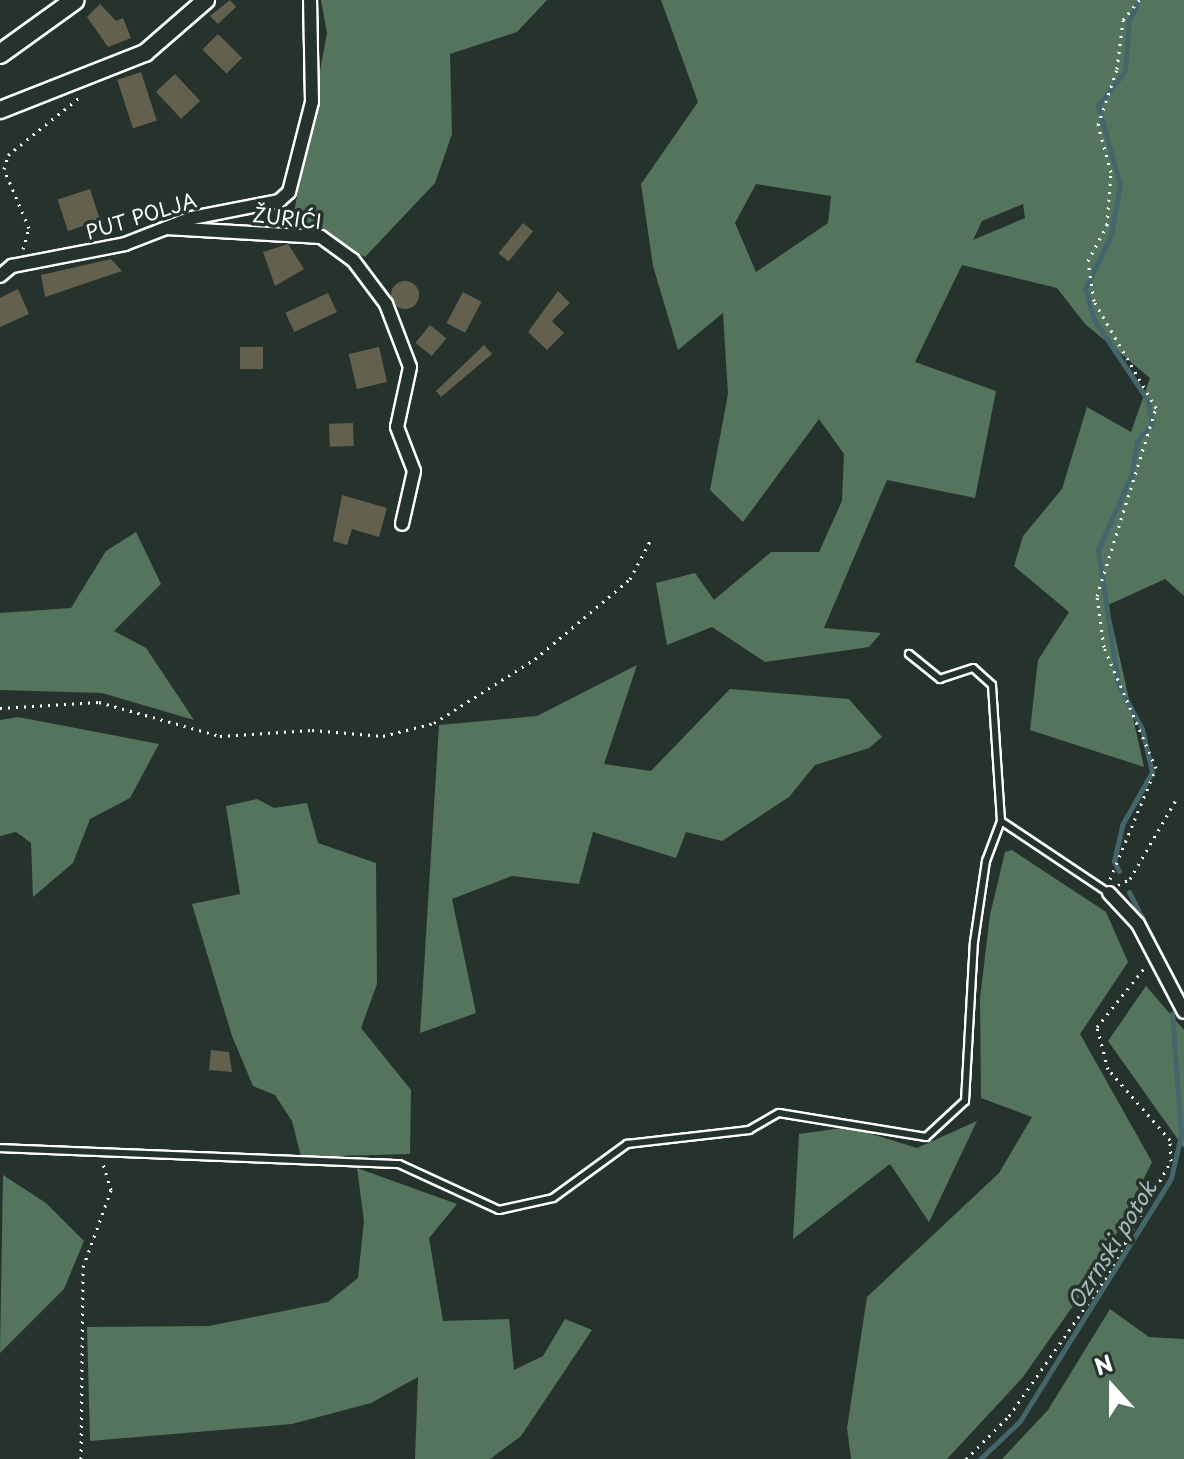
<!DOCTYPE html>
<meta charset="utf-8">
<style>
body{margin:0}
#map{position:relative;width:1184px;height:1459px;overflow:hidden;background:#26332d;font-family:"Playpen Sans",sans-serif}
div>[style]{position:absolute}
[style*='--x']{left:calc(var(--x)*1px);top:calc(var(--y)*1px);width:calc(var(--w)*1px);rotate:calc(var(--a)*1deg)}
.green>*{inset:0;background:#54745e}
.stream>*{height:5px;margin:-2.5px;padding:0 2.5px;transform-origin:2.5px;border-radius:2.5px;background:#44666a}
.building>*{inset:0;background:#63614d;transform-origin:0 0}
.round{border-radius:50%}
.path>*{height:3px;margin-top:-1.5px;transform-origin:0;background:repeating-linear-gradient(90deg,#fff 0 2px,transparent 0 8px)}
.roads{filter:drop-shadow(2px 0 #fff) drop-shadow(-2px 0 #fff) drop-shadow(0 2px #fff) drop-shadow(0 -2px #fff)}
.service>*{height:6px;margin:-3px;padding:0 3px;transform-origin:3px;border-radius:3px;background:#26332d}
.minor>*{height:12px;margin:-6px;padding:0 6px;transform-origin:6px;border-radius:6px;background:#26332d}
.tertiary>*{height:16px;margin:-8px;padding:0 8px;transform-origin:8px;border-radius:8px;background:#26332d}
.secondary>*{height:18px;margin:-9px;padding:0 9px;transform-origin:9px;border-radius:9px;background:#26332d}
span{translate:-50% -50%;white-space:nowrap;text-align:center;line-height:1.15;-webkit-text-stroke:7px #26332d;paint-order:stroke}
.street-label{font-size:20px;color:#fff}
.water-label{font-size:22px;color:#abbabc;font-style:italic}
.north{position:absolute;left:1072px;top:1347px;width:80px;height:80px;-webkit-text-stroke:6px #26332d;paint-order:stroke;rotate:339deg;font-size:22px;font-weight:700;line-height:32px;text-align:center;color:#fff}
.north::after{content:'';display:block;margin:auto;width:28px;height:36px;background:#fff;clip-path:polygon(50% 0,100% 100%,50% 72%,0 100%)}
</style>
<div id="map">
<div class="green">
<i style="clip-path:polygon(321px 0,547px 0,517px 32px,450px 54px,452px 134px,435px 183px,365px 257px,293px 218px,327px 33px)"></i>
<i style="clip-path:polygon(evenodd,661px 0,1184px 0,1184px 596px,1165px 579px,1108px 605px,1144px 767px,1030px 730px,1038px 660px,1069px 612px,1014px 566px,1023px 536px,1062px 489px,1087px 407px,1131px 432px,1150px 378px,1085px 324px,1057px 288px,962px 265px,915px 362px,996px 391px,975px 498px,887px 480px,824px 628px,881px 633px,869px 647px,765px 662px,712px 627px,667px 645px,656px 583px,695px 573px,714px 600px,771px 552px,819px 552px,842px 501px,844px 454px,819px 419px,743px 522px,710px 490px,728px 394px,723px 313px,678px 350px,653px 266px,641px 184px,698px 102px,661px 0,756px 184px,831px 196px,828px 223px,756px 272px,735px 223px,756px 184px,661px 0,1023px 204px,1025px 218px,973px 240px,982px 221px,1023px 204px)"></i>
<i style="clip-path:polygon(136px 532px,161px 584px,114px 631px,146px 648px,194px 720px,102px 693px,0 690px,0 613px,71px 608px,106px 551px)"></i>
<i style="clip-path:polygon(637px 665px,604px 764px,651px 771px,730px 689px,849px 699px,882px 737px,869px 748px,815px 765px,789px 797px,722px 841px,686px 832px,676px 858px,593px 832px,579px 884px,512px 876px,452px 899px,476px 1013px,420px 1033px,439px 725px,537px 716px)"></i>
<i style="clip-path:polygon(18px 717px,159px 744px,130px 798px,90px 819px,73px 863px,33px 897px,31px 843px,16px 832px,0 836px,0 720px)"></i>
<i style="clip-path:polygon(257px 799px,274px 808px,307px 803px,318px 843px,376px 863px,377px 984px,361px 1028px,411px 1090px,410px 1154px,301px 1157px,292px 1121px,275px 1095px,253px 1086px,232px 1036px,192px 904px,240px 894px,226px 806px)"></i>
<i style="clip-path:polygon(1012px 850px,1106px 912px,1128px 962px,1080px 1034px,1152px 1162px,1099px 1269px,1023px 1377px,947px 1459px,851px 1459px,847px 1428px,867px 1297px,999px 1173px,1032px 1117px,981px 1098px,980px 998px,990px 915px,1005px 852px)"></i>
<i style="clip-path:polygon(1146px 986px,1184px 1030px,1184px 1148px,1108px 1041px)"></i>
<i style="clip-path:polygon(977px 1121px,929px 1222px,890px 1164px,793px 1239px,799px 1134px,849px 1127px,917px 1148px)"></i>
<i style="clip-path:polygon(357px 1168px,457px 1204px,429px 1238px,443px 1321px,509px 1319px,514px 1370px,543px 1356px,565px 1319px,592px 1330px,521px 1436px,490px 1459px,415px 1459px,418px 1377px,371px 1403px,292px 1424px,90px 1441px,87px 1327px,209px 1326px,328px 1302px,358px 1278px,364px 1221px)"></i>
<i style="clip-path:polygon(3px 1175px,46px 1203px,84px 1241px,64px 1289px,0 1353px)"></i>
<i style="clip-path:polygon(1110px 1309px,1149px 1337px,1184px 1339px,1184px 1459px,1002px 1459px,1048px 1410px)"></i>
</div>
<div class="stream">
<i style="--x:1119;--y:871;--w:11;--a:-117"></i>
<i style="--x:1114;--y:861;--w:37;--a:-77"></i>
<i style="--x:1122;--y:825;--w:61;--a:-60.5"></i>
<i style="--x:1152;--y:772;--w:44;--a:-103.1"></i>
<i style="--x:1142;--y:729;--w:51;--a:-118.1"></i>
<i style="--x:1118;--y:684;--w:135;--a:-98.5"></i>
<i style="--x:1098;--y:550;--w:81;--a:-66"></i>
<i style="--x:1131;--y:476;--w:36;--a:-80"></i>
<i style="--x:1137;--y:441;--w:23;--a:-50"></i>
<i style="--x:1152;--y:423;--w:25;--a:-102"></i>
<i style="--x:1147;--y:399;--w:97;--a:-123.7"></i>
<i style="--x:1093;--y:318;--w:30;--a:-105"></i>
<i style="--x:1085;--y:289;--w:60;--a:-64.3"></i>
<i style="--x:1111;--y:235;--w:51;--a:-79.8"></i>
<i style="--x:1120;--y:185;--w:83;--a:-105.4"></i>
<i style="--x:1098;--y:105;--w:43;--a:-51.5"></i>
<i style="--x:1125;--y:71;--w:50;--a:-85.4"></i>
<i style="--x:1129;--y:21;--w:23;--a:-65"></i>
<i style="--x:1129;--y:892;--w:91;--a:63.2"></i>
<i style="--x:980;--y:1459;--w:55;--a:-43.5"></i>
<i style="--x:1020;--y:1421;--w:286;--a:-58.1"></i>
<i style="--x:1171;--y:1178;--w:44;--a:-76.9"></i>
<i style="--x:1181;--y:1135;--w:122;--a:-94.2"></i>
</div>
<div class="building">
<i style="clip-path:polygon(230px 0,236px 7px,218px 24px,210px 16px)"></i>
<i style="clip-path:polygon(100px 4px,116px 21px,123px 18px,131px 38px,108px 47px,87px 17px)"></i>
<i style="left:218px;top:34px;width:34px;height:22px;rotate:45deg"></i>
<i style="left:141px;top:72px;width:51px;height:25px;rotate:72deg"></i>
<i style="left:175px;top:74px;width:37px;height:26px;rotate:47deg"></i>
<i style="left:90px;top:189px;width:33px;height:34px;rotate:72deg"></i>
<i style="left:523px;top:223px;width:13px;height:39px;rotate:39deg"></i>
<i style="clip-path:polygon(288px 244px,304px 269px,275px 286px,263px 252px)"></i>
<i style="clip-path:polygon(111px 259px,122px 271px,45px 297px,41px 275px)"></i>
<i class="round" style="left:391px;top:281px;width:28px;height:28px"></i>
<i style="clip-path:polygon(18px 289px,29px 314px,0 327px,0 298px)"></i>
<i style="clip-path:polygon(558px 291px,570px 303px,552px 321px,564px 333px,547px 350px,528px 332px)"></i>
<i style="left:463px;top:292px;width:21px;height:35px;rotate:28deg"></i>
<i style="left:328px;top:293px;width:21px;height:47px;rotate:65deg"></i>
<i style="left:430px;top:325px;width:21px;height:23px;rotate:39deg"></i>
<i style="clip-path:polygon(484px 345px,492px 354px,441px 397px,436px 391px)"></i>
<i style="left:240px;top:347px;width:23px;height:22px"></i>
<i style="left:379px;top:347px;width:36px;height:31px;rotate:77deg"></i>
<i style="left:353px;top:423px;width:23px;height:24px;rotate:88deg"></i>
<i style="clip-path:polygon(342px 495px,387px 508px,379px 537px,352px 529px,347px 545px,333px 541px)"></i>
<i style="clip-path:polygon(211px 1050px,229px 1052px,232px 1072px,209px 1070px)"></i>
</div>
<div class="path">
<i style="--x:23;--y:249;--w:22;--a:-74"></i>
<i style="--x:29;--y:228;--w:64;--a:-113"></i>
<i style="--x:4;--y:169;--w:15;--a:-74"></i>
<i style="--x:8;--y:155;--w:94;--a:-38.9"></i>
<i style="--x:0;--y:708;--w:99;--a:-3.5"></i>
<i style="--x:99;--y:702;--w:126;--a:15.7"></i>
<i style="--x:220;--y:736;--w:92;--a:-3.7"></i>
<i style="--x:312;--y:730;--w:71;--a:4.8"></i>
<i style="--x:383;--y:736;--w:53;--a:-14.3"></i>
<i style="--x:434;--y:723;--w:120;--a:-32.4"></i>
<i style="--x:535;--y:659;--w:124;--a:-40.1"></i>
<i style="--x:630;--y:579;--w:43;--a:-62.2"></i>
<i style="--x:1110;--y:879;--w:120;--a:-67.5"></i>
<i style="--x:1156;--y:768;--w:132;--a:-113.3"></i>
<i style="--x:1104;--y:647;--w:51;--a:-97.8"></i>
<i style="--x:1097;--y:596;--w:197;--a:-72.6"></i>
<i style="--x:1156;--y:408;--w:124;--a:-120.1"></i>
<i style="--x:1094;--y:301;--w:40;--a:-98.5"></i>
<i style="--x:1088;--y:261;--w:41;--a:-62.2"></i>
<i style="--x:1107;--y:225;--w:53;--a:-85.7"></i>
<i style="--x:1111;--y:172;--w:49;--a:-105.5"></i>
<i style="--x:1098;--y:125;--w:59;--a:-71.3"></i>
<i style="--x:1117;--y:69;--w:49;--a:-83"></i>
<i style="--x:1123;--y:20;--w:26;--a:-51"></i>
<i style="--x:1118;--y:885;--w:13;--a:-27"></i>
<i style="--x:1130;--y:879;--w:94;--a:-59.9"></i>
<i style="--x:81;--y:1459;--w:192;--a:-89.4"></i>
<i style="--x:83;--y:1267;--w:82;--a:-70"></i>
<i style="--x:111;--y:1190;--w:30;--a:-107"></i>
<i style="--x:966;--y:1459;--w:61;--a:-45"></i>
<i style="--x:1009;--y:1416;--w:167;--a:-55"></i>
<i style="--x:1105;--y:1279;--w:135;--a:-60.8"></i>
<i style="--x:1171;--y:1161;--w:21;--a:-93"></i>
<i style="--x:1170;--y:1140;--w:94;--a:-131.1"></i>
<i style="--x:1108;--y:1069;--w:43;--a:-104.7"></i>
<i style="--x:1097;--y:1027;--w:77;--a:-51.3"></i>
</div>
<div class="roads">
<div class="service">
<i style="--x:1001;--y:821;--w:130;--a:33.7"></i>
<i style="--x:0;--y:1148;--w:399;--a:2.3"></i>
<i style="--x:399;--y:1164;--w:110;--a:24.7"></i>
<i style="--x:499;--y:1210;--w:55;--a:-12.5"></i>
<i style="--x:553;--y:1198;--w:92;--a:-36.1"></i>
<i style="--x:627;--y:1144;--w:123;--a:-6.5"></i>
<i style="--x:749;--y:1130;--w:34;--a:-30"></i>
<i style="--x:779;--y:1113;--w:149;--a:9.3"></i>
<i style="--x:926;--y:1137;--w:53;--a:-42.7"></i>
<i style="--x:965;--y:1101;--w:159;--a:-86.8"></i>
<i style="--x:974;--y:942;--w:82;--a:-81.6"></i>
<i style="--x:986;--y:861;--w:43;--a:-69.4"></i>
<i style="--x:1001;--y:821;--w:136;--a:-93.8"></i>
<i style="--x:992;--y:685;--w:25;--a:-138"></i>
<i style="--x:973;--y:668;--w:35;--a:162"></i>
<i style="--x:940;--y:679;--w:40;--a:-141"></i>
</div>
<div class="minor">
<i style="--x:166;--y:228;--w:155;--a:3.3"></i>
<i style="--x:321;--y:237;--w:39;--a:36"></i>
<i style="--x:353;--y:260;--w:55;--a:53.1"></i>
<i style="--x:386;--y:304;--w:67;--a:69.1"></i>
<i style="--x:410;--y:367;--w:61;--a:102.2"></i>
<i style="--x:397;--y:427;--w:47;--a:68.9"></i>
<i style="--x:414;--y:471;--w:54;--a:102.8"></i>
<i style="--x:0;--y:276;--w:16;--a:-40"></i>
<i style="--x:12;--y:266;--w:115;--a:-11"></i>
<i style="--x:125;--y:244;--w:72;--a:-21.2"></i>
<i style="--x:192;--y:218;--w:89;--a:-11.1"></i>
<i style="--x:279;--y:201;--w:13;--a:-42"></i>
<i style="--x:289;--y:192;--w:93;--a:-75.7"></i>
<i style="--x:312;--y:102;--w:102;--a:-91.1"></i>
<i style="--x:1109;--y:893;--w:42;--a:46.9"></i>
<i style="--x:1138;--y:924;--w:99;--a:62.4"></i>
</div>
<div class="tertiary">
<i style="--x:0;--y:110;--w:156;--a:-21.5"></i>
<i style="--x:145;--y:53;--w:81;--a:-41"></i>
</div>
<div class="secondary">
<i style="--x:0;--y:54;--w:92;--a:-35.8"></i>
</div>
</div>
<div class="street-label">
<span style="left:141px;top:216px;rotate:-17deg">PUT POLJA</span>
<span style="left:287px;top:218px;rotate:6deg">ŽURIĆI</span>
</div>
<div class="water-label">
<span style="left:1111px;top:1244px;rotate:-58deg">Ozrnski potok</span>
</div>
<div class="north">N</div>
</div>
